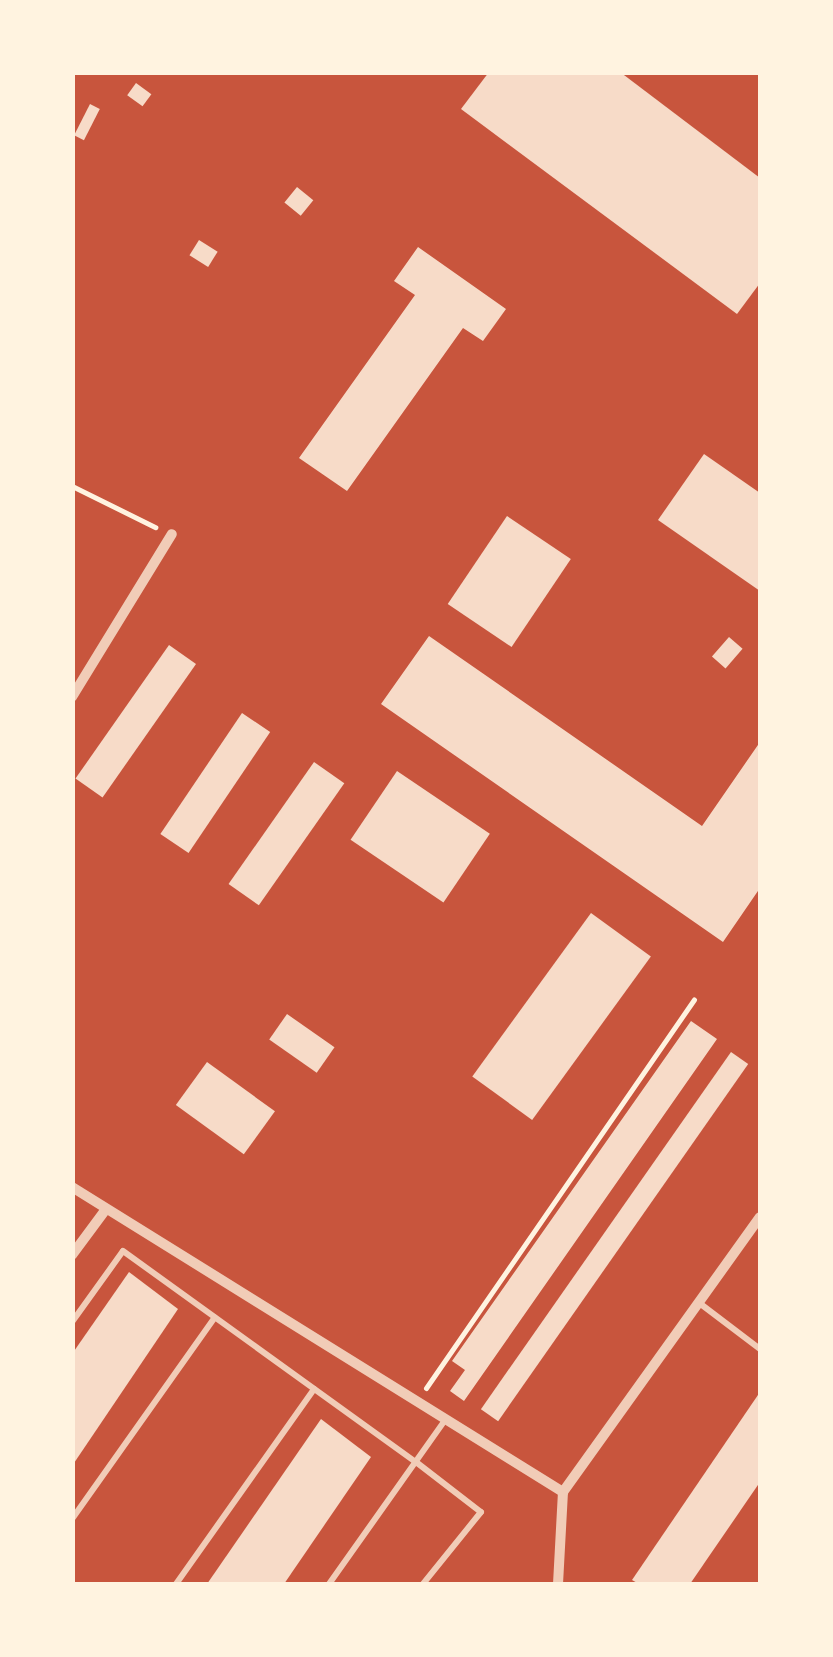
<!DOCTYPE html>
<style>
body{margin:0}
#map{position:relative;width:833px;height:1657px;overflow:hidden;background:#c8553d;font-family:"Roboto Condensed",sans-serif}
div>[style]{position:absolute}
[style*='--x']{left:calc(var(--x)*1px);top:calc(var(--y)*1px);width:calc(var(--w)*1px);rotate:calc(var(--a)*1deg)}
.building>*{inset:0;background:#f7dbc8;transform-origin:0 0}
.path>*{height:5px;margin:-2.5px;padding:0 2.5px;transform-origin:2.5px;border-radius:2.5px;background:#fff3e0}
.service>*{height:6px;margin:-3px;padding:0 3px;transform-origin:3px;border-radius:3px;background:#f1ccb7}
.minor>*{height:10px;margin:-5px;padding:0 5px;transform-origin:5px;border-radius:5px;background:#f1ccb7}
span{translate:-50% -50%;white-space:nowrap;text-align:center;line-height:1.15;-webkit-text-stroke:8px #fff3e0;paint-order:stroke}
.frame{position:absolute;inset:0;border:75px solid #fff3e0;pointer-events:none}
</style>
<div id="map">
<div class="building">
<i style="clip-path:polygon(489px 72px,620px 72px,760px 178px,760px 283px,737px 314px,461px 109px)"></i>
<i style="left:136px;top:83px;width:19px;height:15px;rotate:36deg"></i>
<i style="left:90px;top:104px;width:11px;height:35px;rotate:27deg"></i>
<i style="left:297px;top:187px;width:21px;height:20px;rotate:39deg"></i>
<i style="left:199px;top:240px;width:22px;height:18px;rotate:32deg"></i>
<i style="clip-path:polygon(418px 247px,506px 309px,483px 341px,463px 328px,347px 491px,299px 458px,415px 295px,394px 281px)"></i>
<i style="clip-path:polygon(704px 454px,760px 493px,760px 591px,658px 520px)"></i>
<i style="left:507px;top:516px;width:77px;height:106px;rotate:34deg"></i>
<i style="clip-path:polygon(429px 636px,702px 826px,760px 742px,760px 888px,723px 942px,381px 704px)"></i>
<i style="left:729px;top:637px;width:18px;height:26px;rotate:41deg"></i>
<i style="left:169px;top:645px;width:33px;height:163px;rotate:35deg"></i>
<i style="left:242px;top:713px;width:34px;height:146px;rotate:34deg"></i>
<i style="left:314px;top:762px;width:37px;height:149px;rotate:35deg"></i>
<i style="left:397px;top:771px;width:112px;height:83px;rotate:34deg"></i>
<i style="left:591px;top:913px;width:74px;height:202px;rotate:36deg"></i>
<i style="left:287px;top:1014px;width:58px;height:31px;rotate:35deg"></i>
<i style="clip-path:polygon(691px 1021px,717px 1039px,464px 1401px,450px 1391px,465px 1370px,452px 1361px)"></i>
<i style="left:731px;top:1052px;width:21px;height:436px;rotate:35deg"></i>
<i style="left:207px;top:1062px;width:84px;height:53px;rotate:36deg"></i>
<i style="clip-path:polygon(129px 1272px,178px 1309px,72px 1466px,72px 1354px)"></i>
<i style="clip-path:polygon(760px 1392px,760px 1482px,690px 1584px,639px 1584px,632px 1580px)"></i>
<i style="clip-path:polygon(321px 1419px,371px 1457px,284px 1584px,207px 1584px)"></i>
</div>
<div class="path">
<i style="--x:72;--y:486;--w:93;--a:26.3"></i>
<i style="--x:426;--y:1388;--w:472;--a:-55.4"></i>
</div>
<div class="service">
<i style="--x:698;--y:1302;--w:78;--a:37.2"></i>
<i style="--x:72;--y:1322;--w:87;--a:-54.3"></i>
<i style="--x:123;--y:1251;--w:361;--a:35.8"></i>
<i style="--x:416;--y:1462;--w:82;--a:37.6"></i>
<i style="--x:481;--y:1512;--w:92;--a:128.9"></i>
<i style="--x:72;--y:1519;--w:247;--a:-54.7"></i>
<i style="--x:176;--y:1584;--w:239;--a:-54.7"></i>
<i style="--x:329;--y:1584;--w:202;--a:-54.7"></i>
</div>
<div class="minor">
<i style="--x:72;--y:697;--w:191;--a:-58.5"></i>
<i style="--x:72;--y:1187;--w:578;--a:31.85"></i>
<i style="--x:72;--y:1255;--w:57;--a:-53.5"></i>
<i style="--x:558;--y:1584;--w:92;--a:-86.9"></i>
<i style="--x:563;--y:1492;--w:338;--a:-54.4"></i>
</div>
<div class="frame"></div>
</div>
